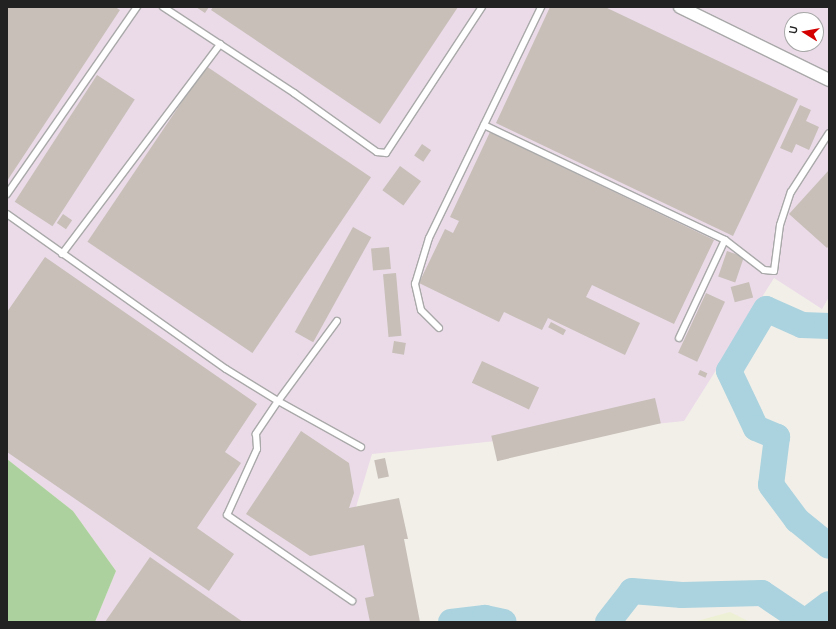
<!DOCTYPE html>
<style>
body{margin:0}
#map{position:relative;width:836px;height:629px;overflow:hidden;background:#f2efe9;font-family:Cabin,sans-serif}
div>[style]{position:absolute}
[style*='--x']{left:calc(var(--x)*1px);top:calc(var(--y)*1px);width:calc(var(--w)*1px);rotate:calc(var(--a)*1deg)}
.industrial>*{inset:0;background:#ebdbe8}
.farmland>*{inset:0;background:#eef0d5}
.forest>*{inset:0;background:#add19e}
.river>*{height:26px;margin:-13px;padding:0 13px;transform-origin:13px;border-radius:13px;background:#aad3df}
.building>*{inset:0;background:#c7bfb8;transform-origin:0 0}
.roads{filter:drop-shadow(1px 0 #a9a9a9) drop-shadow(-1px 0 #a9a9a9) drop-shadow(0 1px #a9a9a9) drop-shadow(0 -1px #a9a9a9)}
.lane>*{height:6px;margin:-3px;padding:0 3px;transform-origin:3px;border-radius:3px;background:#fff}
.street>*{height:12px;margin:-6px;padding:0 6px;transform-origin:6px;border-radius:6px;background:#fff}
span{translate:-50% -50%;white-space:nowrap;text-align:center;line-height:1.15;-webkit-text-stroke:3.5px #fff;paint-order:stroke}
.frame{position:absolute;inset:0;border:8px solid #222;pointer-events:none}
.north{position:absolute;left:784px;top:12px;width:40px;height:40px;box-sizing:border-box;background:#fff;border:1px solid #a7a7a7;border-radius:50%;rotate:281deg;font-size:11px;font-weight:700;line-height:16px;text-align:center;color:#222}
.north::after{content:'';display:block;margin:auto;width:14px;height:18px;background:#d40000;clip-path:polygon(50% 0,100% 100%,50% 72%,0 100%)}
</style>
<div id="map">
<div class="industrial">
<i style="clip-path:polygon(evenodd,7px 7px,829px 7px,829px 297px,822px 309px,774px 278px,684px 421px,372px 454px,350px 527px,396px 551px,414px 622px,95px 622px,116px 571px,73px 511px,7px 459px,7px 7px,792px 20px,816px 20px,816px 44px,792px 44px,792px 20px)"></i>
</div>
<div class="farmland">
<i style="clip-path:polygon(730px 612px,750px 622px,693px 622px)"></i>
</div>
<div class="forest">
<i style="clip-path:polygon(7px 459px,73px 511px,116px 571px,95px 622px,7px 622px)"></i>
</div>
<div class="river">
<i style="--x:829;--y:326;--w:27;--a:-178"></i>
<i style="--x:802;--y:325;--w:39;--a:-156"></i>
<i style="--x:766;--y:309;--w:72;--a:120.8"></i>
<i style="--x:729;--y:371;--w:63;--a:64.7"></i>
<i style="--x:756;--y:428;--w:23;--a:23"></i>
<i style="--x:777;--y:437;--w:48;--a:97.1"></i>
<i style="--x:771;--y:485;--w:44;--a:53.4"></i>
<i style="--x:797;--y:520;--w:41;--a:39.1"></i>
<i style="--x:451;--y:622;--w:34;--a:-7"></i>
<i style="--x:485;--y:618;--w:19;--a:12"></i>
<i style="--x:608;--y:622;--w:39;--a:-52"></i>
<i style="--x:632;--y:591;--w:50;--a:4.6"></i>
<i style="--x:682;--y:595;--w:80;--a:-1.4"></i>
<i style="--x:762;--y:593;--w:52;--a:34"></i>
<i style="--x:805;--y:622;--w:30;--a:-37"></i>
</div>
<div class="building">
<i style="clip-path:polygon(7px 7px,115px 7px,120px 10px,7px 181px)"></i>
<i style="clip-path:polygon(196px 7px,209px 7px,205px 13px)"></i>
<i style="clip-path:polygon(213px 7px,458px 7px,380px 124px,211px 10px)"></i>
<i style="clip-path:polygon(550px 7px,605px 7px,798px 99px,733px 236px,496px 123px)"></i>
<i style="left:206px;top:66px;width:199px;height:212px;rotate:34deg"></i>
<i style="left:97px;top:75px;width:45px;height:151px;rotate:33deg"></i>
<i style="clip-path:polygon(800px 105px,811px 110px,806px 121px,819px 127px,809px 150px,796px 144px,792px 153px,780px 148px)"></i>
<i style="clip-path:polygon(490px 132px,714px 240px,674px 324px,592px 285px,586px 297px,640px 323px,625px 355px,548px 318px,542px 330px,504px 312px,499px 322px,419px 283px,445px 229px,453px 233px,459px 221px,450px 217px)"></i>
<i style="left:422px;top:144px;width:11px;height:14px;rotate:34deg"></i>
<i style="left:400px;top:166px;width:26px;height:30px;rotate:36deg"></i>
<i style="clip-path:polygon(829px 170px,829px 246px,827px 248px,789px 214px)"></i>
<i style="left:63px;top:214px;width:11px;height:11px;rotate:34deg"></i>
<i style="left:353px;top:227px;width:21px;height:120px;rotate:29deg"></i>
<i style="left:389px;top:247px;width:22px;height:18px;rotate:85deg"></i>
<i style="left:727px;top:251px;width:18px;height:27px;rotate:19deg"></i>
<i style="clip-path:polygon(45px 257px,257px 404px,225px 452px,241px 463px,197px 528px,234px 554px,209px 591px,7px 452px,7px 312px)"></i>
<i style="left:396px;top:273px;width:63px;height:13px;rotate:85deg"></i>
<i style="left:749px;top:282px;width:16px;height:19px;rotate:75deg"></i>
<i style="left:706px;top:293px;width:21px;height:66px;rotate:25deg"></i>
<i style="left:551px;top:322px;width:17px;height:6px;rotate:28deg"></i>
<i style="left:394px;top:341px;width:12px;height:12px;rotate:9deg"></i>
<i style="left:482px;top:361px;width:63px;height:24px;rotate:25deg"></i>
<i style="left:700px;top:370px;width:8px;height:5px;rotate:23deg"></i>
<i style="left:655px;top:398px;width:26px;height:168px;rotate:77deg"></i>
<i style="clip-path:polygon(301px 431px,349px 463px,354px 493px,349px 508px,399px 498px,408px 539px,404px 539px,420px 622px,370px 622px,365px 598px,374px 596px,364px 545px,310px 556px,246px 514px)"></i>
<i style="left:385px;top:458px;width:19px;height:11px;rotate:78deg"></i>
<i style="clip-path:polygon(150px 557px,243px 622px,105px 622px)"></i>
</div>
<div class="roads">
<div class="lane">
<i style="--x:163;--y:7;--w:157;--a:33.3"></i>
<i style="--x:294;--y:93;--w:102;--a:35.4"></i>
<i style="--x:377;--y:152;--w:9;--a:6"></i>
<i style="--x:386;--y:153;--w:175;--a:-56.7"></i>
<i style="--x:484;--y:125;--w:267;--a:25.5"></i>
<i style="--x:725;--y:240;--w:49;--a:37.6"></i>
<i style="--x:764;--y:270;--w:10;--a:6"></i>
<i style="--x:774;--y:271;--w:46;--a:-82.6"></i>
<i style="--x:780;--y:225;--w:35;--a:-72"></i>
<i style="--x:791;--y:192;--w:70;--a:-57.2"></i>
<i style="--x:7;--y:194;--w:228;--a:-55.2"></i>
<i style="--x:7;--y:214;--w:268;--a:35.3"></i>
<i style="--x:226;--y:369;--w:61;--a:31.6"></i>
<i style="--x:278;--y:401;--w:40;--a:124"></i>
<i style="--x:256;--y:434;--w:15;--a:86"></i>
<i style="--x:257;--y:449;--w:72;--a:114.4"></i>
<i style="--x:227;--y:515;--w:152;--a:34.5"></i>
<i style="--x:62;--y:254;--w:263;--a:-53"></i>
<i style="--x:337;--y:321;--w:99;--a:126.4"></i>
<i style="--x:278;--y:401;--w:95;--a:29"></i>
<i style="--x:439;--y:328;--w:25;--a:-135"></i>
<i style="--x:421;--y:310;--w:27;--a:-103"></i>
<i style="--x:415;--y:284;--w:48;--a:-73.1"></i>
<i style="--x:429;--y:238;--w:257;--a:-64.1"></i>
<i style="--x:679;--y:338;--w:108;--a:-64.9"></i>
</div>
<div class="street">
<i style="--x:680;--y:7;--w:166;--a:26.1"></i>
</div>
</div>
<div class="frame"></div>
<div class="north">U</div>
</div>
